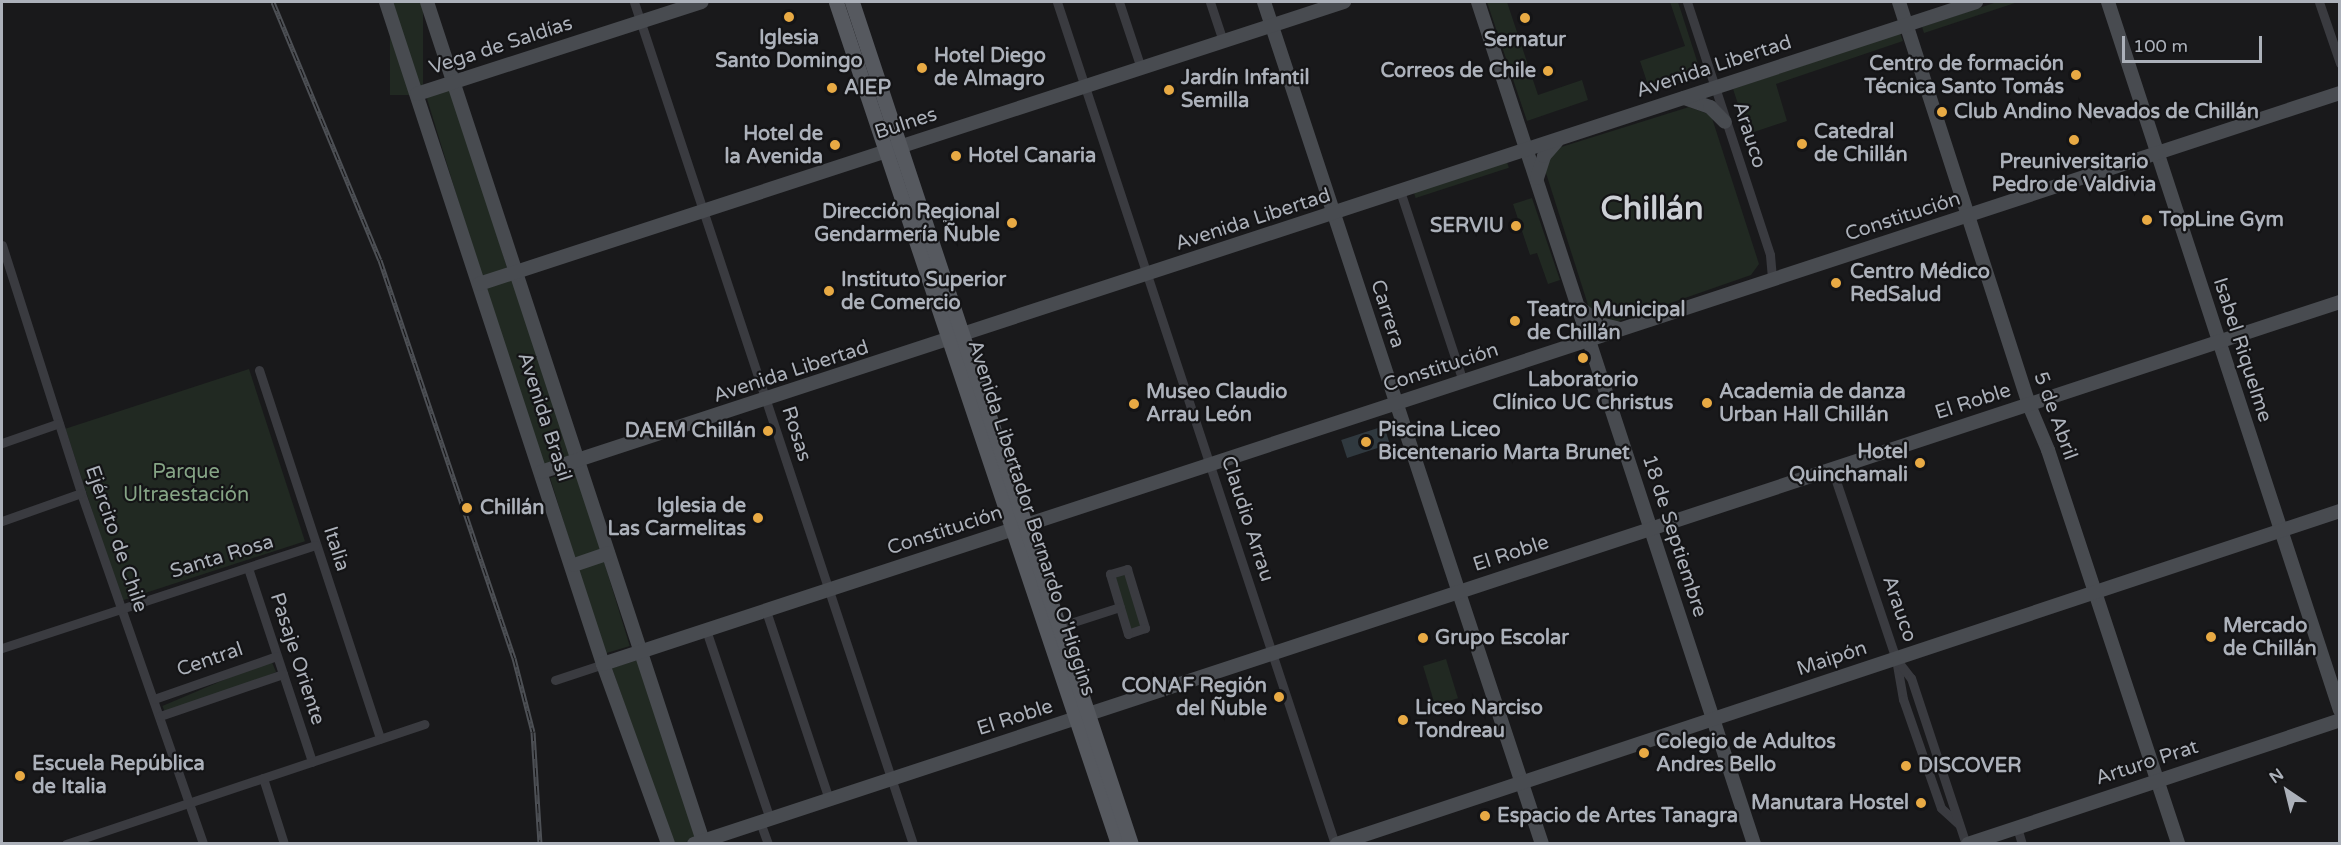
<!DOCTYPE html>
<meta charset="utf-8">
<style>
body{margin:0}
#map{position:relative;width:2341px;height:845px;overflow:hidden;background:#19191b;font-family:"Varela Round",sans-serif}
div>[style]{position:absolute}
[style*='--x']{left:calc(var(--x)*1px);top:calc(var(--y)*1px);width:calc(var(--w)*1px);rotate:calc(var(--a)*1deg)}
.green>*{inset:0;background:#212922;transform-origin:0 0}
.water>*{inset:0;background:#30393f;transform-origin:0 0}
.street>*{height:9px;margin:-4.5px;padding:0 4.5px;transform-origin:4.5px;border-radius:4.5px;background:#3a3b40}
.secondary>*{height:14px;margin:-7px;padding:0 7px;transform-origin:7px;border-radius:7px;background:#484b50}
.primary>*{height:15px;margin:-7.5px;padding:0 7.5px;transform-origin:7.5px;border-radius:7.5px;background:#56595f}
.rail>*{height:5px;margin-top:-2.5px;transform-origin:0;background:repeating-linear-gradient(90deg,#141416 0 9px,#4d5055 0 18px);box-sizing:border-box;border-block:2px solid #4d5055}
.dots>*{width:16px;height:16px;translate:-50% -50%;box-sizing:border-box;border:3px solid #141416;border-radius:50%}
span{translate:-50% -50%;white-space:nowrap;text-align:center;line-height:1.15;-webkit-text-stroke:4.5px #141416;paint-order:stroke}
.poi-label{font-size:20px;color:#acb1ba;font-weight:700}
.left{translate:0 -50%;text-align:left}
.right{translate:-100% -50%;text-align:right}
.street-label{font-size:20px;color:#acb1ba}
.park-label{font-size:20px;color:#85a485}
.town-label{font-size:32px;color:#cdd0d6;font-weight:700}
.frame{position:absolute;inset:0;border:3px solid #acb1ba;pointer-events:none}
.north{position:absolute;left:2257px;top:761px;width:60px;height:60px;-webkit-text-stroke:4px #141416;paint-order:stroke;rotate:325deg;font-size:16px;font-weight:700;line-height:24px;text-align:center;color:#acb1ba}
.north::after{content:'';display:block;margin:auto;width:21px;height:27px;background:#acb1ba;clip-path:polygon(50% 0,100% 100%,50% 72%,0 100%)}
.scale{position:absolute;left:2122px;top:36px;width:140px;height:27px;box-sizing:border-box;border:3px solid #acb1ba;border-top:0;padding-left:8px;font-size:18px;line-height:21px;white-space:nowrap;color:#acb1ba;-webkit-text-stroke:4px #141416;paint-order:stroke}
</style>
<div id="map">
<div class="green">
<i style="left:390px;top:2px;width:33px;height:93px"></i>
<i style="clip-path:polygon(1487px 2px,1507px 2px,1538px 95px,1582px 80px,1588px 100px,1527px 121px)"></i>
<i style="clip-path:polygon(1670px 2px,1678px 2px,1699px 67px,1648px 85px,1640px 61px,1685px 46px)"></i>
<i style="clip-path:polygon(1997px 2px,2018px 2px,1924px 33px,1922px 27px)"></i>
<i style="clip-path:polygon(1900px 33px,1903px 41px,1776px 84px,1787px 121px,1748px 134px,1733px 89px)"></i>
<i style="left:452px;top:88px;width:189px;height:27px;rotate:73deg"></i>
<i style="clip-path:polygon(1689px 107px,1711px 115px,1759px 264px,1751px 275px,1616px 322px,1606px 321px,1589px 308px,1545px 170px,1547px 155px,1558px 148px)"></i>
<i style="left:1507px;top:162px;width:6px;height:98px;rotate:72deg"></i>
<i style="clip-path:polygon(1532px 198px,1560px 280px,1548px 284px,1537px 253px,1530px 255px,1513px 204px)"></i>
<i style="left:512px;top:277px;width:188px;height:28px;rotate:72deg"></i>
<i style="left:249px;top:369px;width:181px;height:193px;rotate:72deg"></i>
<i style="left:576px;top:470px;width:184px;height:27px;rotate:73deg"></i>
<i style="left:1126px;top:570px;width:59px;height:15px;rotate:73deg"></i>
<i style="left:1446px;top:659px;width:41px;height:24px;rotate:73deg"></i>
<i style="left:271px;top:660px;width:13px;height:118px;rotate:67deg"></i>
<i style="clip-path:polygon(638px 660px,698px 838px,683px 843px,673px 843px,612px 668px)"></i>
</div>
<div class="water">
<i style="left:1384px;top:426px;width:19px;height:45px;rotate:72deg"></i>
</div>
<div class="street">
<i style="--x:634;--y:2;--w:887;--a:71.67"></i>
<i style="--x:1057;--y:2;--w:887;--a:71.73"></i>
<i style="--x:1119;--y:2;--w:70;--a:71.6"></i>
<i style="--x:1210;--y:2;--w:41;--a:71.6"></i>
<i style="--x:1687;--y:2;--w:266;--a:71.8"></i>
<i style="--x:1770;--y:255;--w:25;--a:85"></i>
<i style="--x:2319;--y:2;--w:65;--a:71"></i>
<i style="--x:1400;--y:191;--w:200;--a:71.7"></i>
<i style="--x:2;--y:245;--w:260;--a:72.3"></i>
<i style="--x:81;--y:493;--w:372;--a:70.8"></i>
<i style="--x:259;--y:370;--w:388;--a:71.8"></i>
<i style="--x:2;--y:443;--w:60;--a:-19.3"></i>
<i style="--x:1832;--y:469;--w:200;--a:71.4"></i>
<i style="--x:1896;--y:659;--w:41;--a:80.1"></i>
<i style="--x:1903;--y:699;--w:115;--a:70.8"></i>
<i style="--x:1941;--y:808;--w:24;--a:42"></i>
<i style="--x:2;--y:521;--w:84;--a:-19.5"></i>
<i style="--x:248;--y:568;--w:204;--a:71.7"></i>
<i style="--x:1127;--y:569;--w:62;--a:73"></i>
<i style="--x:1145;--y:628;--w:18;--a:161"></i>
<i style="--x:1128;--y:634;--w:63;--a:-106.7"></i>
<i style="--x:1110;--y:574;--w:18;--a:-16"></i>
<i style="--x:766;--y:611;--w:198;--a:71.5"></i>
<i style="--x:1058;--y:627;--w:65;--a:-17.9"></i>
<i style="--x:706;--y:630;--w:200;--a:71.3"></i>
<i style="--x:2;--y:648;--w:330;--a:-18.2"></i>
<i style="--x:1896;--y:659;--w:24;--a:52"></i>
<i style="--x:1911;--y:678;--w:175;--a:71.7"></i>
<i style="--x:555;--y:680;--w:51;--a:-18.4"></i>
<i style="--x:154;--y:699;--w:130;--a:-19.3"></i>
<i style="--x:160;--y:716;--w:130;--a:-18.9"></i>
<i style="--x:263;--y:778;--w:69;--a:72.3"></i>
<i style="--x:760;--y:822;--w:23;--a:70"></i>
<i style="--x:2017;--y:827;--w:18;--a:74"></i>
<i style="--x:66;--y:844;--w:378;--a:-18.5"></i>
</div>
<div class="secondary">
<i style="--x:386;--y:2;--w:697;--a:71.85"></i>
<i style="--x:603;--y:664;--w:191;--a:70.1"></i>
<i style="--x:427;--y:2;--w:886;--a:71.79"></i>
<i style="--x:1264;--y:2;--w:887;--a:71.73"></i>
<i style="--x:1478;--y:2;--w:886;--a:71.85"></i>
<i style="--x:1899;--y:2;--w:423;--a:72.1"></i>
<i style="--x:2029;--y:405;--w:49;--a:67.1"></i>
<i style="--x:2048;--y:450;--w:415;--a:71.7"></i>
<i style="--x:2108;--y:2;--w:745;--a:71.86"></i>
<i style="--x:417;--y:94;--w:299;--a:-17.9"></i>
<i style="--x:1684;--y:98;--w:28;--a:19"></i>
<i style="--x:1710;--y:107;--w:21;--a:45"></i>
<i style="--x:1537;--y:178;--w:23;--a:-72"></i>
<i style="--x:1544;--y:156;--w:20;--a:-49"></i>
<i style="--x:479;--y:284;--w:910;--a:-18.06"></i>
<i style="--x:1580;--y:308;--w:26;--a:39"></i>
<i style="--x:1600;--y:324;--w:21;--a:14"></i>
<i style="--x:541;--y:472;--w:1510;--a:-18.13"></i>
<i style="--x:574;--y:565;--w:36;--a:-19"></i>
<i style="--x:603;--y:664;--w:1828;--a:-18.2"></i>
<i style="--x:694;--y:844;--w:1733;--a:-18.23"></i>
<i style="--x:1337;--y:844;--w:1057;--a:-18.37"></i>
<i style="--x:1968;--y:844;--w:392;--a:-18.4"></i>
</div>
<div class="primary">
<i style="--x:836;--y:2;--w:888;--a:71.48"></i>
<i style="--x:852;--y:2;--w:887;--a:71.67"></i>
</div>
<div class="rail">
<i style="--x:273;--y:2;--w:279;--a:67.5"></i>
<i style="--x:380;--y:260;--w:420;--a:71.4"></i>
<i style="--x:514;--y:658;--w:76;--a:75.6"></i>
<i style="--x:533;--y:732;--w:112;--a:86.4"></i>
</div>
<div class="dots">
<i style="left:789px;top:17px;background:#e8aa44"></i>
<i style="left:1525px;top:18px;background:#e8aa44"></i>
<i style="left:922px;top:68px;background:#e8aa44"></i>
<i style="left:1548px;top:71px;background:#e8aa44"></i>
<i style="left:2076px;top:75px;background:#e8aa44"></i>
<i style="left:832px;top:88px;background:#e8aa44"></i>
<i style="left:1169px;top:90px;background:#e8aa44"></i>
<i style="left:1942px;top:112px;background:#e8aa44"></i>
<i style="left:2074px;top:140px;background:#e8aa44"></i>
<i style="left:1802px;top:144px;background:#e8aa44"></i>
<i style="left:835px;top:145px;background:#e8aa44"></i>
<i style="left:956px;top:156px;background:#e8aa44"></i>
<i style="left:2147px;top:220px;background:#e8aa44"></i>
<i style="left:1012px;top:223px;background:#e8aa44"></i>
<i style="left:1516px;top:226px;background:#e8aa44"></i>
<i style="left:1836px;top:283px;background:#e8aa44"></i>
<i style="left:829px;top:291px;background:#e8aa44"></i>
<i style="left:1515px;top:321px;background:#e8aa44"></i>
<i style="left:1583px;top:358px;background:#e8aa44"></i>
<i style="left:1707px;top:403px;background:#e8aa44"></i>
<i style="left:1134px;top:404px;background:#e8aa44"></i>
<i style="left:768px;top:431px;background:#e8aa44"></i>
<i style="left:1366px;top:442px;background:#e8aa44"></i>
<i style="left:1920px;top:463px;background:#e8aa44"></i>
<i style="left:467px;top:508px;background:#e8aa44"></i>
<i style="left:758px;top:518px;background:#e8aa44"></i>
<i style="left:2211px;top:637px;background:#e8aa44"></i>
<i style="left:1423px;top:638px;background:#e8aa44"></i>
<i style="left:1279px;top:697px;background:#e8aa44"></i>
<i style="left:1403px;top:720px;background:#e8aa44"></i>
<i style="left:1644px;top:753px;background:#e8aa44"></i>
<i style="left:1906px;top:766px;background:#e8aa44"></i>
<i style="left:20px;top:776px;background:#e8aa44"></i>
<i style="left:1921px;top:803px;background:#e8aa44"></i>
<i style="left:1485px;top:816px;background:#e8aa44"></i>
</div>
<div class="poi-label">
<span style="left:789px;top:50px">Iglesia<br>Santo Domingo</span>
<span style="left:1525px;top:40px">Sernatur</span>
<span class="left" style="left:934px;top:68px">Hotel Diego<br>de Almagro</span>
<span class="right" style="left:2064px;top:76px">Centro de formación<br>Técnica Santo Tomás</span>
<span class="right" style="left:1536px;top:71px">Correos de Chile</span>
<span class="left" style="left:1181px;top:90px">Jardín Infantil<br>Semilla</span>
<span class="left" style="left:844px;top:88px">AIEP</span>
<span class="left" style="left:1954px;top:112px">Club Andino Nevados de Chillán</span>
<span class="left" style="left:1814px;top:144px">Catedral<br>de Chillán</span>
<span class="right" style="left:823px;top:146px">Hotel de<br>la Avenida</span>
<span class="left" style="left:968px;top:156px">Hotel Canaria</span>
<span style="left:2074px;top:174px">Preuniversitario<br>Pedro de Valdivia</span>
<span class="right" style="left:1000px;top:224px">Dirección Regional<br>Gendarmería Ñuble</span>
<span class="left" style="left:2159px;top:220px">TopLine Gym</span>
<span class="right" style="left:1504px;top:226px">SERVIU</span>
<span class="left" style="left:1850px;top:284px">Centro Médico<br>RedSalud</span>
<span class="left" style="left:841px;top:292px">Instituto Superior<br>de Comercio</span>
<span class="left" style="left:1527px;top:322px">Teatro Municipal<br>de Chillán</span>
<span style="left:1583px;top:392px">Laboratorio<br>Clínico UC Christus</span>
<span class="left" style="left:1146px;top:404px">Museo Claudio<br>Arrau León</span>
<span class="left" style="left:1719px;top:404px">Academia de danza<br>Urban Hall Chillán</span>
<span class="left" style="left:1378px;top:442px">Piscina Liceo<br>Bicentenario Marta Brunet</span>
<span class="right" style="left:756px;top:431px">DAEM Chillán</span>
<span class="right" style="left:1908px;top:464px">Hotel<br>Quinchamali</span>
<span class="right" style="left:746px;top:518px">Iglesia de<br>Las Carmelitas</span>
<span class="left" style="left:480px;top:508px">Chillán</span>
<span class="left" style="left:2223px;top:638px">Mercado<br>de Chillán</span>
<span class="left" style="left:1435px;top:638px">Grupo Escolar</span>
<span class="right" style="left:1267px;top:698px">CONAF Región<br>del Ñuble</span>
<span class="left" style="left:1415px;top:720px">Liceo Narciso<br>Tondreau</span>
<span class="left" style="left:1656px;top:754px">Colegio de Adultos<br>Andres Bello</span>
<span class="left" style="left:32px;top:776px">Escuela República<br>de Italia</span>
<span class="left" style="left:1918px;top:766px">DISCOVER</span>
<span class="right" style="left:1909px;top:803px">Manutara Hostel</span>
<span class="left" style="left:1497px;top:816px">Espacio de Artes Tanagra</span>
</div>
<div class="street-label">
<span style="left:501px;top:46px;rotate:-18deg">Vega de Saldías</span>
<span style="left:1714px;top:67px;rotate:-18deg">Avenida Libertad</span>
<span style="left:906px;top:124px;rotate:-18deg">Bulnes</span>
<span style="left:1749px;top:135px;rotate:72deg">Arauco</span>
<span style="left:1903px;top:217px;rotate:-18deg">Constitución</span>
<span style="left:1253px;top:220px;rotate:-18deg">Avenida Libertad</span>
<span style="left:1387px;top:314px;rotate:72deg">Carrera</span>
<span style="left:2242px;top:350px;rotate:72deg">Isabel Riquelme</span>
<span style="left:1441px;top:368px;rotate:-18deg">Constitución</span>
<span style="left:791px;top:372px;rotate:-18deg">Avenida Libertad</span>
<span style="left:1973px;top:402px;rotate:-18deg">El Roble</span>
<span style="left:2055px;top:416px;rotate:70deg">5 de Abril</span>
<span style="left:544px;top:417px;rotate:72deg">Avenida Brasil</span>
<span style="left:796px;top:434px;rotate:72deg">Rosas</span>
<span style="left:1031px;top:518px;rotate:72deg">Avenida Libertador Bernardo O'Higgins</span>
<span style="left:1247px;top:519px;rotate:72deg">Claudio Arrau</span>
<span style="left:945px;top:531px;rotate:-18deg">Constitución</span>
<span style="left:1674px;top:536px;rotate:72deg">18 de Septiembre</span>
<span style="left:116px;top:539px;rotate:71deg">Ejército de Chile</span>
<span style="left:336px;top:549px;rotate:72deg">Italia</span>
<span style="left:1511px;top:554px;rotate:-18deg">El Roble</span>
<span style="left:222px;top:557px;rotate:-17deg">Santa Rosa</span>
<span style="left:1899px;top:609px;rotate:71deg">Arauco</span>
<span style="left:297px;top:659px;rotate:72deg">Pasaje Oriente</span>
<span style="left:1832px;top:659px;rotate:-18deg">Maipón</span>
<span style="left:210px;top:660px;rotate:-19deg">Central</span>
<span style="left:1015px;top:718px;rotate:-18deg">El Roble</span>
<span style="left:2147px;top:763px;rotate:-18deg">Arturo Prat</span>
</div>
<div class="park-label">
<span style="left:186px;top:484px">Parque<br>Ultraestación</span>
</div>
<div class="town-label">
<span style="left:1652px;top:209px">Chillán</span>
</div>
<div class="frame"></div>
<div class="north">N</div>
<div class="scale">100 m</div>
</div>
